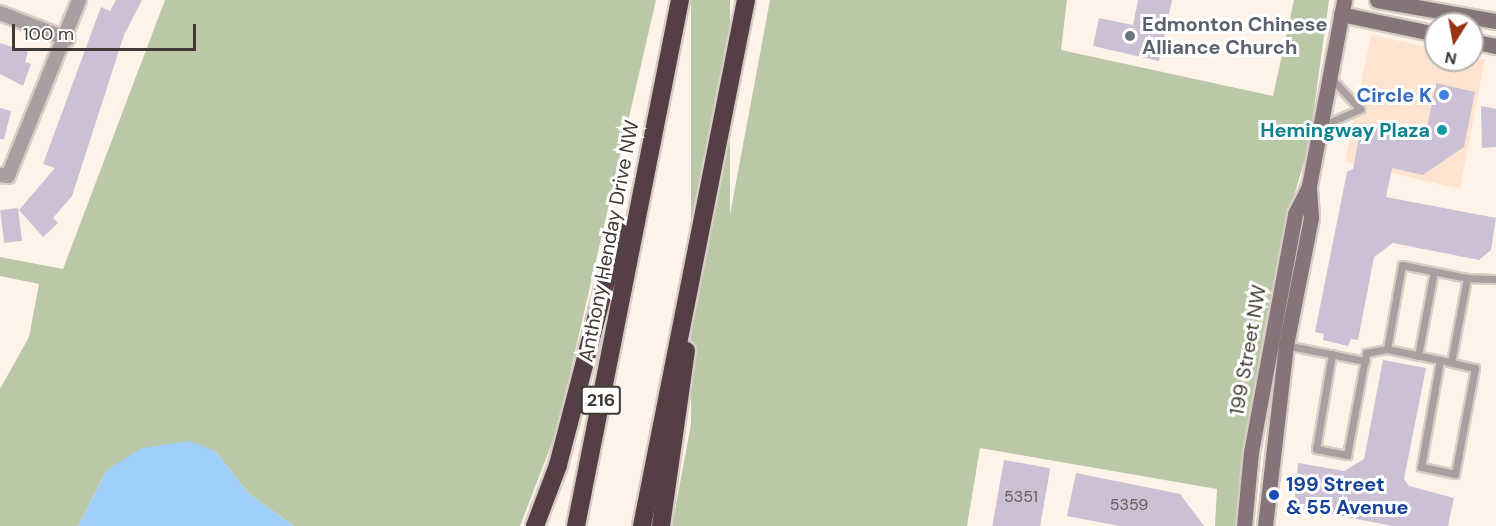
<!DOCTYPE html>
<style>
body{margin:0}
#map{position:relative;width:1496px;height:526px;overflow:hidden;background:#fef2e9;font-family:"DM Sans",sans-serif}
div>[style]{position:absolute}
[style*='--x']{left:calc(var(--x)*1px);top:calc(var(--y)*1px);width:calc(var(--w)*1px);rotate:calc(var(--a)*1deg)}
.built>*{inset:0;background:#fee3d0}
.green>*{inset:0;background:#bbc8a7;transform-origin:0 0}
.water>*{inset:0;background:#9fcef9}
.building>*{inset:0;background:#cbc0d4;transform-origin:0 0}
.roads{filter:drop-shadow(2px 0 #d8cdc5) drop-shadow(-2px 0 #d8cdc5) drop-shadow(0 2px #d8cdc5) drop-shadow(0 -2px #d8cdc5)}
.lane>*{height:7px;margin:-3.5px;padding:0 3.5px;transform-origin:3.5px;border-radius:3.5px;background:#a99ea0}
.street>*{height:14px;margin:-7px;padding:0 7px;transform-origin:7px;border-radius:7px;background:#a99ea0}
.secondary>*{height:15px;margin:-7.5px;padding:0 7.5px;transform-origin:7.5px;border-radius:7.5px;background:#857578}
.highway>*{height:18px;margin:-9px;padding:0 9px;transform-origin:9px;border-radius:9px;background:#544044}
.dots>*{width:16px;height:16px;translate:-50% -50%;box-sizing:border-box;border:3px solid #fff;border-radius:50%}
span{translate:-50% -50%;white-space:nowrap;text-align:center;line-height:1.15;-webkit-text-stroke:6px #fff;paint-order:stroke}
.number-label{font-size:16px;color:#645b5b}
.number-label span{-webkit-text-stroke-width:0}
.shield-label span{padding:2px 4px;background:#fff;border:2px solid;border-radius:4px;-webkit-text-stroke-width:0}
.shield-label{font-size:18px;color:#413933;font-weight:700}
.worship-label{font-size:20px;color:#5b616d;font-weight:700}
.left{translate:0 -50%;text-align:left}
.shop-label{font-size:20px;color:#366cbe;font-weight:700}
.right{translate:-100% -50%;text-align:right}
.culture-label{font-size:20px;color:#0d838f;font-weight:700}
.street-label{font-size:20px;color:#413933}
.transit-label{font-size:20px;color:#164399;font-weight:700}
.north{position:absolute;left:1424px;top:12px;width:60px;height:60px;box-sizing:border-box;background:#fff;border:2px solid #b3b0ad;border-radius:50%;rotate:191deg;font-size:16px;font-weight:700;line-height:24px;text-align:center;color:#413933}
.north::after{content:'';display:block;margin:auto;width:21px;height:27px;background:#9a3313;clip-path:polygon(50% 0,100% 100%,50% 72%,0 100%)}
.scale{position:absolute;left:12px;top:24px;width:184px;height:27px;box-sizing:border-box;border:3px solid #413933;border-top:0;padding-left:8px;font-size:18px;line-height:21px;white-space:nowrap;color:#413933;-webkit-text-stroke:4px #fff;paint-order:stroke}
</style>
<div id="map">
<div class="built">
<i style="clip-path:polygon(1371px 35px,1436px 49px,1436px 60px,1485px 59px,1460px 189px,1345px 162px)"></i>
</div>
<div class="green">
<i style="clip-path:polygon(165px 0,656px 0,557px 430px,520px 526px,294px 526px,249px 494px,215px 451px,107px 470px,78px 526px,0 526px,0 389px,29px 337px,39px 284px,0 276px,0 257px,63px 269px)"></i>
<i style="left:691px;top:0;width:39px;height:536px"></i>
<i style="clip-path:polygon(770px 0,1067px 0,1061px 50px,1273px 96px,1294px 0,1329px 0,1309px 145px,1284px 230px,1262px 341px,1235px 526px,1215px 526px,1217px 489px,980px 448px,967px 526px,672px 526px)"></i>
</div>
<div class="water">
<i style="clip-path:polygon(189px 441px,215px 451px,249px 494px,294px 526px,78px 526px,107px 470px,142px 448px)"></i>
</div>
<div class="building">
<i style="clip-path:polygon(116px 0,142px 0,124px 35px,72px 196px,53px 218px,58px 223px,43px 237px,19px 210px,55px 168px,43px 164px,101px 7px,110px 11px)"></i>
<i style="clip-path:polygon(1138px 0,1172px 0,1159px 61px,1093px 46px,1099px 18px,1133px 25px)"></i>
<i style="clip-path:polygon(0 43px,28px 52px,25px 62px,31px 64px,23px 86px,0 74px)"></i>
<i style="clip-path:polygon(1436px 83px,1475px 92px,1464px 147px,1423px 175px,1392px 168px,1386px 197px,1496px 218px,1491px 250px,1479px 260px,1393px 243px,1374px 257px,1358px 340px,1351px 339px,1348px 346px,1323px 340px,1324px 334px,1315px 332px,1347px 172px,1353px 169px,1362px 123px,1414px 134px,1428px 123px)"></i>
<i style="clip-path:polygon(1481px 106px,1496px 109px,1496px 147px,1482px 148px)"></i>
<i style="clip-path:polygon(0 108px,11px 111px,4px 139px,0 139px)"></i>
<i style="left:18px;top:208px;width:33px;height:18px;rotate:83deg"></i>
<i style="clip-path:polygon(1383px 360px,1426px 368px,1404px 479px,1409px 486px,1454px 498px,1448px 526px,1393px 526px,1294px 507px,1298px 463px,1344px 471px,1364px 459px)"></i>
<i style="left:1004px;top:460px;width:47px;height:67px;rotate:10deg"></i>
<i style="clip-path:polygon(1076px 473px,1180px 494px,1204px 526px,1120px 526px,1067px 516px)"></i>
</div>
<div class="roads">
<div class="lane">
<i style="--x:1322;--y:126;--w:42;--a:-24.1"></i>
<i style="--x:1360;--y:109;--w:42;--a:-133.1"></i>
<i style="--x:1467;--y:278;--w:29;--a:2"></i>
<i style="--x:1285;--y:345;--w:82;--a:11.3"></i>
<i style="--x:1387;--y:349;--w:85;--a:-79.9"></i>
<i style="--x:1402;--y:265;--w:66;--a:11.3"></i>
<i style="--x:1467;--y:278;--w:86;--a:100.7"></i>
<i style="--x:1332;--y:354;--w:96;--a:99.6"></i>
<i style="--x:1316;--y:449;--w:32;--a:11"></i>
<i style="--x:1347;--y:455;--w:104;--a:-79.4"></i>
<i style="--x:1366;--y:353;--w:21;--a:-11"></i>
<i style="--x:1387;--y:349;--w:54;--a:11.7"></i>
<i style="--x:1440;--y:360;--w:36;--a:13"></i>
<i style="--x:1475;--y:368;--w:108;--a:100.7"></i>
<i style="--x:1455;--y:474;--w:35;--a:-168"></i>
<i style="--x:1421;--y:467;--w:109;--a:-79.9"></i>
<i style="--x:1418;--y:356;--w:86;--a:-79.3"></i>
</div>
<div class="street">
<i style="--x:0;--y:13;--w:72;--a:21.2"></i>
<i style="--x:0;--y:175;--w:8;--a:7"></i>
<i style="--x:8;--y:176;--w:190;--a:-68"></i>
</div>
<div class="secondary">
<i style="--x:1377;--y:0;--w:121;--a:10"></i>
<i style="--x:1341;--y:14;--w:97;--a:11.9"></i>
<i style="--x:1472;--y:41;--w:25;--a:12"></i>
<i style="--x:1244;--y:526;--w:74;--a:-84.6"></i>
<i style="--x:1251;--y:452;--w:242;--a:-79.5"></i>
<i style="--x:1295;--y:214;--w:31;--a:-63"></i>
<i style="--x:1265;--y:526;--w:182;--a:-83.4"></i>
<i style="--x:1286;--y:345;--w:130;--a:-78.9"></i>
<i style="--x:1311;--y:217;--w:31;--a:-94"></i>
<i style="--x:1309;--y:186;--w:189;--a:-79.3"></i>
</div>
<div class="highway">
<i style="--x:535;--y:526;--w:65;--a:-69.3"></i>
<i style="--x:558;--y:465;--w:190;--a:-75.4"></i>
<i style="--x:606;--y:281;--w:58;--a:-69.7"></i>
<i style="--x:576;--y:526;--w:536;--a:-78.82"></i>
<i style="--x:642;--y:526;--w:536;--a:-78.82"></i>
<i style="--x:661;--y:526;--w:177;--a:-81.9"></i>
</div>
</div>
<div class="dots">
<i style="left:1130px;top:36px;background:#6b7280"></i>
<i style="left:1444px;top:95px;background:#3f7fe0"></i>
<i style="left:1442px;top:130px;background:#0f9aa8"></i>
<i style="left:1274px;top:495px;background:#1a4fb4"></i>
</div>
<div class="number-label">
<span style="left:1021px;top:497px">5351</span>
<span style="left:1129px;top:505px">5359</span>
</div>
<div class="shield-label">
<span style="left:601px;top:400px">216</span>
</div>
<div class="worship-label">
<span class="left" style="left:1142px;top:36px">Edmonton Chinese<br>Alliance Church</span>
</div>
<div class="shop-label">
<span class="right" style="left:1432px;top:95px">Circle K</span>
</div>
<div class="culture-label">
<span class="right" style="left:1430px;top:130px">Hemingway Plaza</span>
</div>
<div class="street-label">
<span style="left:609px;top:241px;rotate:-79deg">Anthony Henday Drive NW</span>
<span style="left:1248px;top:350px;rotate:-80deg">199 Street NW</span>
</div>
<div class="transit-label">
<span class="left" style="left:1286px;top:496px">199 Street<br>&amp; 55 Avenue</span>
</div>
<div class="north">N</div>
<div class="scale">100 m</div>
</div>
